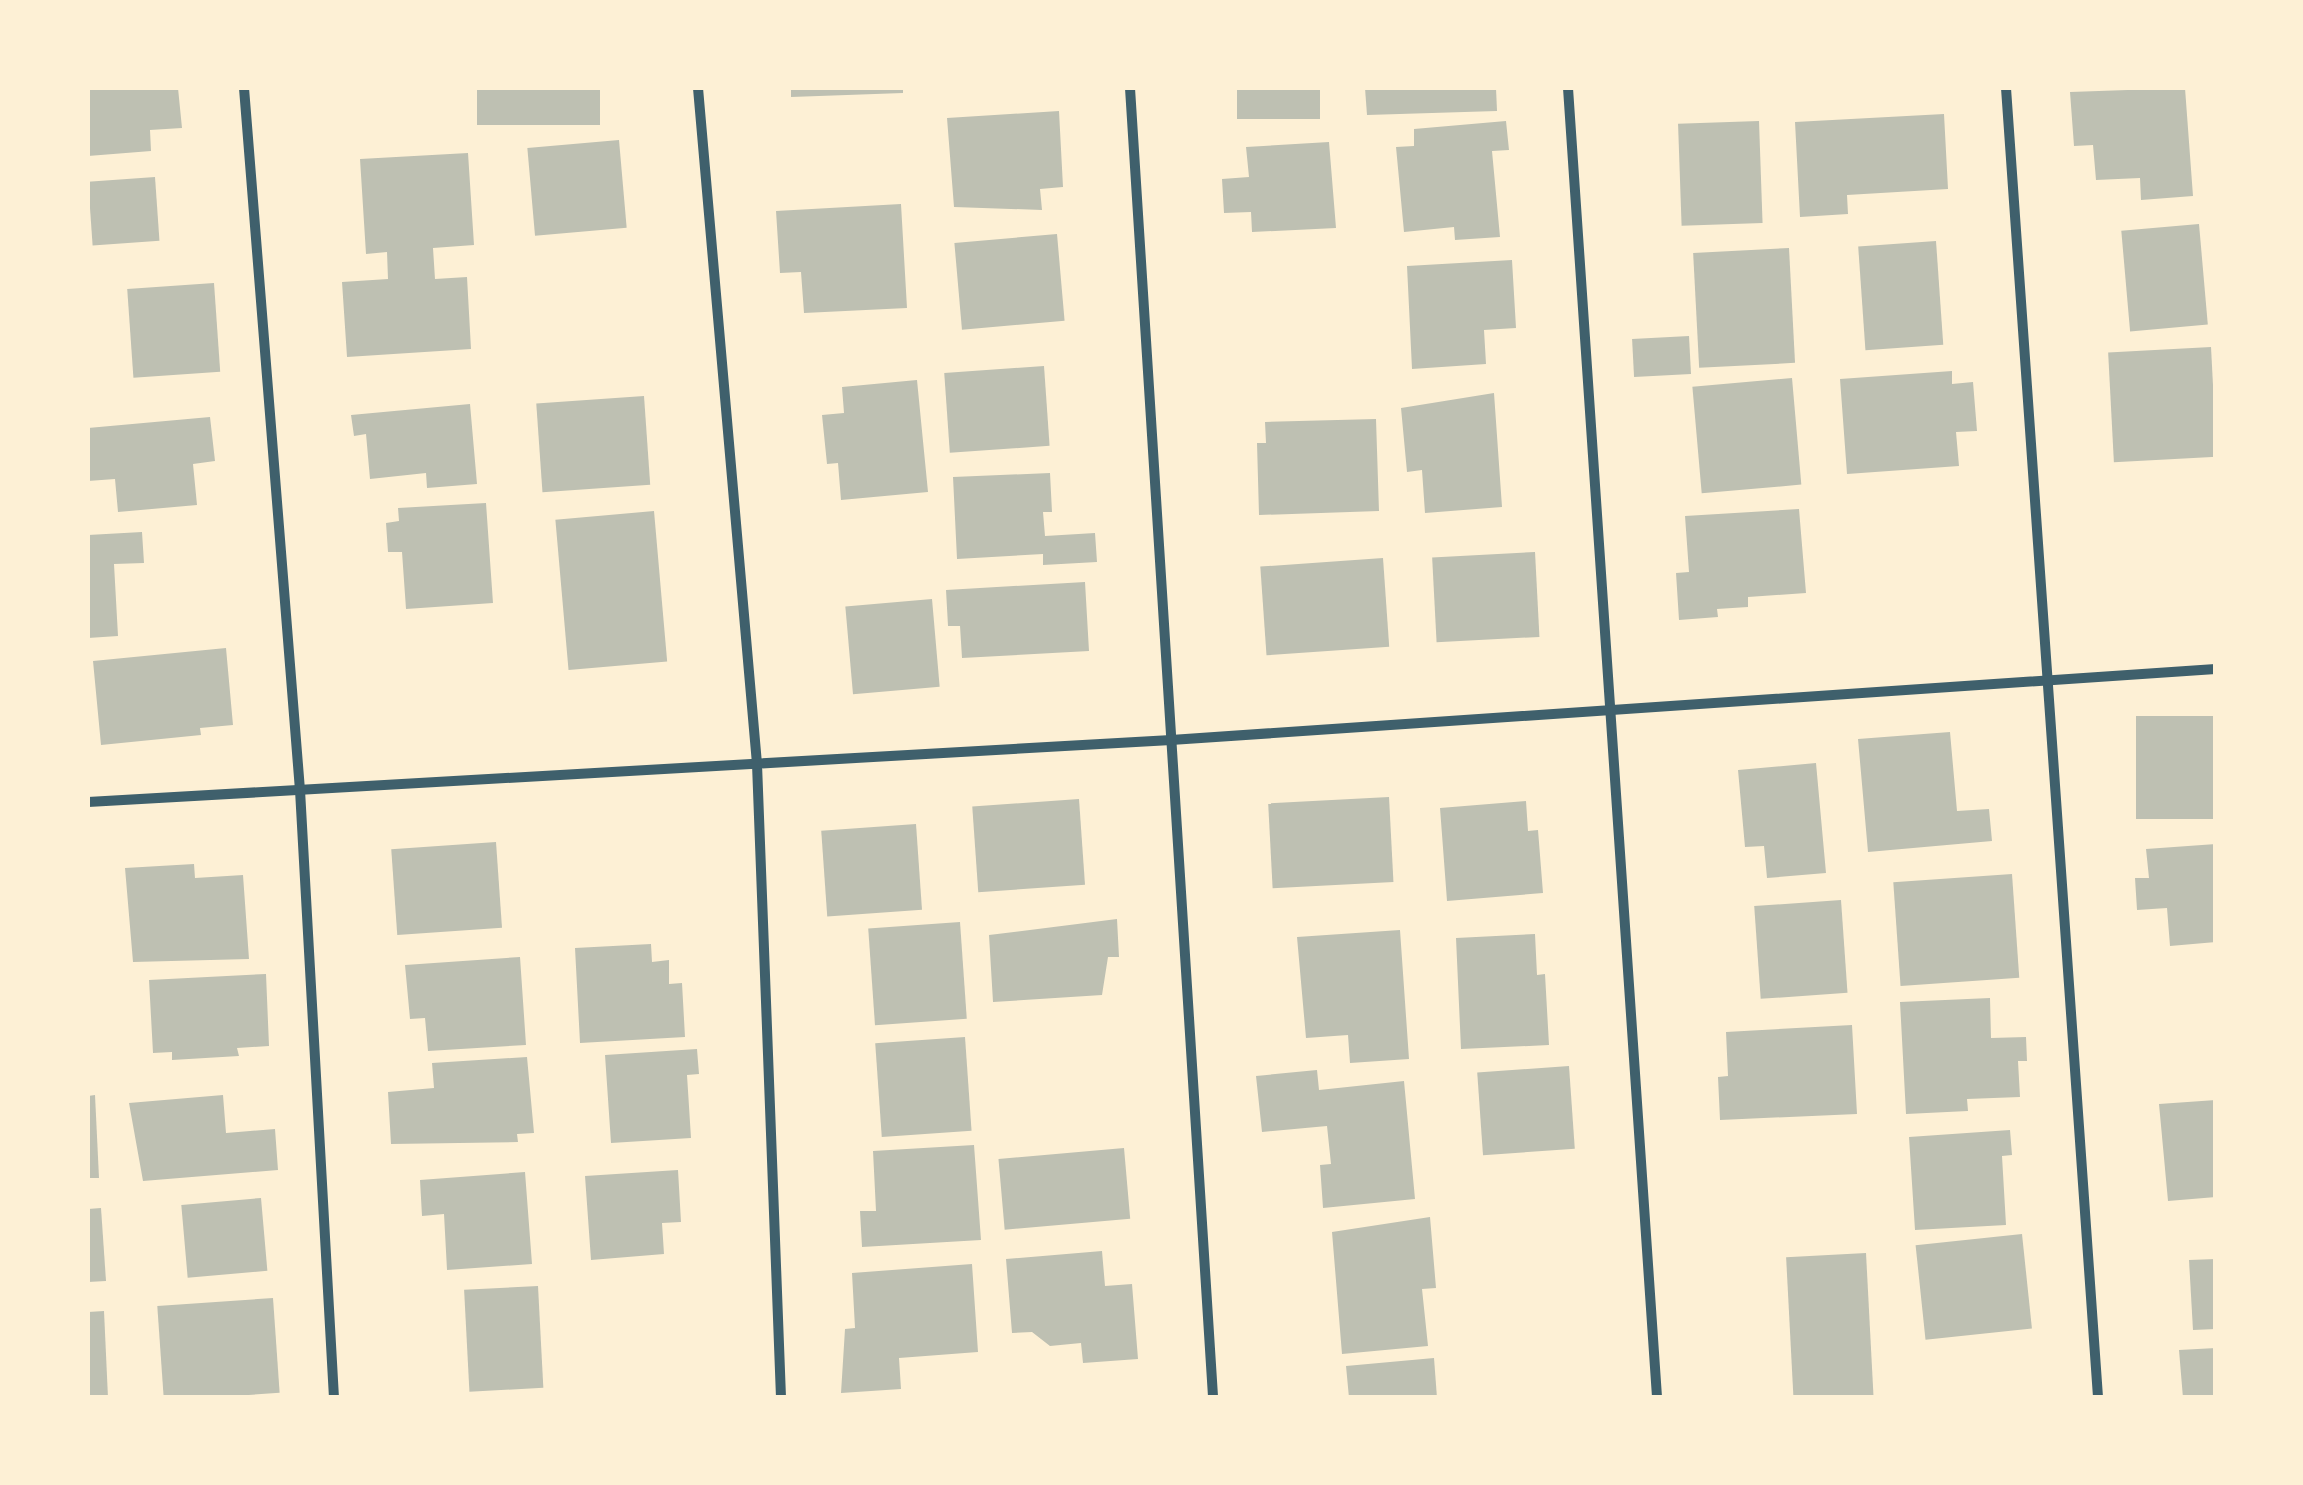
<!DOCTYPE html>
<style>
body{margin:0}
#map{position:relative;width:2303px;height:1485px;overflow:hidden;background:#fdf0d5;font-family:Signika,sans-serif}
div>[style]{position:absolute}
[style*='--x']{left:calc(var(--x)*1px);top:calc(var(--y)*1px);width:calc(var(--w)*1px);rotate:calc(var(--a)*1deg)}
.building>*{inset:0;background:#bec0b2;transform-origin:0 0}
.minor>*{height:10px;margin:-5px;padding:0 5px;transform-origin:5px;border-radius:5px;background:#3f606c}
span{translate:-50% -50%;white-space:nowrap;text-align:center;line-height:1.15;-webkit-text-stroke:8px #fdf0d5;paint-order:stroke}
.frame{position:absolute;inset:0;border:90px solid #fdf0d5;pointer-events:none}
</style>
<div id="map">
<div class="building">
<i style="clip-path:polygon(88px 88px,178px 88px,182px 128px,150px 130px,151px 151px,88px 156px)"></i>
<i style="left:477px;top:88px;width:123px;height:37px"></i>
<i style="clip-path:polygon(791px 88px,903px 88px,903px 93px,791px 97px)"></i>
<i style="left:1237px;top:88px;width:83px;height:31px"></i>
<i style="clip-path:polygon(1365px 88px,1496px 88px,1497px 111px,1367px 115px)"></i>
<i style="clip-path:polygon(2185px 88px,2193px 196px,2141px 200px,2140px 178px,2096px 180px,2093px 145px,2074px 146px,2070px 92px)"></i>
<i style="clip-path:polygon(1059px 111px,1063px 187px,1040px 189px,1042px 210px,954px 207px,947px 118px)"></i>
<i style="clip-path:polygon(1944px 114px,1948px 189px,1847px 195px,1848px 214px,1800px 217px,1795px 122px)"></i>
<i style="clip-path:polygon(1506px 121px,1509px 150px,1492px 151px,1500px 237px,1455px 240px,1454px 227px,1404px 232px,1396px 147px,1414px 146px,1414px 129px)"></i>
<i style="left:1759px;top:121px;width:102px;height:81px;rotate:88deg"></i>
<i style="left:619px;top:140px;width:88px;height:92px;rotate:85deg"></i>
<i style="clip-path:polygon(1329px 142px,1336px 228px,1252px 232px,1251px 212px,1224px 213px,1222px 179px,1249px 177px,1246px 147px)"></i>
<i style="clip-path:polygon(468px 153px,474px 245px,433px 248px,435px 279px,467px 277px,471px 349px,347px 357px,342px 282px,388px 279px,387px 252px,366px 254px,360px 159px)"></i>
<i style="left:155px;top:177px;width:64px;height:67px;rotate:86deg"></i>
<i style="clip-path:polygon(901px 204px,907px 308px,804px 313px,801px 272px,780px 273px,776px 211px)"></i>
<i style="left:2199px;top:224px;width:101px;height:78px;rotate:85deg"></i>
<i style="left:1057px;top:234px;width:87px;height:103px;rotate:85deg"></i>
<i style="left:1936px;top:241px;width:104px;height:78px;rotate:86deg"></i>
<i style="left:1789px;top:248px;width:115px;height:96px;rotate:87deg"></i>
<i style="clip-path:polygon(1512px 260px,1516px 328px,1484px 330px,1486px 364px,1412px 369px,1407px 266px)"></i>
<i style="left:214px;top:283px;width:89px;height:87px;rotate:86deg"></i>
<i style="left:1689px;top:336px;width:38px;height:57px;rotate:87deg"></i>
<i style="left:2211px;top:347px;width:110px;height:103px;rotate:87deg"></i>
<i style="left:1044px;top:366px;width:80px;height:100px;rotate:86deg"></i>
<i style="clip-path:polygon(1952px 371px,1952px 384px,1973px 382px,1977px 431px,1956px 432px,1959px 466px,1847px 474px,1840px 379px)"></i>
<i style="left:1792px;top:378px;width:107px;height:100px;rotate:85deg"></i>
<i style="clip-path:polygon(917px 380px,928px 492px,841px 500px,838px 463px,827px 464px,822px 415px,844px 413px,842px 387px)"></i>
<i style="clip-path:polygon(1494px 393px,1502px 507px,1425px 513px,1422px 470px,1407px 472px,1401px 408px)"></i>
<i style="left:644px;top:396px;width:89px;height:108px;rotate:86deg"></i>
<i style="clip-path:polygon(470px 404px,477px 484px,427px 488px,426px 473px,370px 479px,366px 434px,354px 436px,351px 415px)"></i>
<i style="clip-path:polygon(210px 417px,215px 461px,193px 464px,197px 505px,118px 512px,115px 479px,88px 481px,88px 428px)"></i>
<i style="clip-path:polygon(1376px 419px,1379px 511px,1259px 515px,1257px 443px,1266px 443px,1265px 422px)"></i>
<i style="clip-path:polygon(1050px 473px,1052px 512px,1043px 512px,1045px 536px,1095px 533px,1097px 562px,1043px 565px,1043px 554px,957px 559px,953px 477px)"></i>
<i style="clip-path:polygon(486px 503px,493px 603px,406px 609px,402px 552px,388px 552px,386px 523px,399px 521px,398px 508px)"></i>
<i style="clip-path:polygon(1799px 509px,1806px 593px,1748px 597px,1748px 607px,1717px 609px,1718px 617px,1679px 620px,1676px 573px,1689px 572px,1685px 516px)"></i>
<i style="left:654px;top:511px;width:151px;height:99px;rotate:85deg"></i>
<i style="clip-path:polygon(142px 532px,144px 563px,114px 564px,118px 636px,88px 638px,88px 535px)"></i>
<i style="left:1535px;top:552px;width:85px;height:103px;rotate:87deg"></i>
<i style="left:1383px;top:558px;width:89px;height:123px;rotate:86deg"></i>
<i style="clip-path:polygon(1085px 582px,1089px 651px,962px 658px,960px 626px,948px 626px,946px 590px)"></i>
<i style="left:932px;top:599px;width:88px;height:87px;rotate:85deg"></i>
<i style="clip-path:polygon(226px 648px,233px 725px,200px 728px,201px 735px,101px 745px,93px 661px)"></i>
<i style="left:2216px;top:716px;width:103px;height:80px;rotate:90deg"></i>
<i style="clip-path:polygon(1950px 732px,1957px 811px,1989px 809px,1992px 841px,1868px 852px,1858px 739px)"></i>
<i style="clip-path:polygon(1816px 763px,1826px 873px,1767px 878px,1764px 846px,1745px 847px,1738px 770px)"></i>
<i style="left:1389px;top:797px;width:85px;height:121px;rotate:87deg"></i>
<i style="left:1079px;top:799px;width:86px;height:107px;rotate:86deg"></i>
<i style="clip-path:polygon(1526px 801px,1528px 831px,1538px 830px,1543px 893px,1447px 901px,1440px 808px)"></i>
<i style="left:916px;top:824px;width:86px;height:95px;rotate:86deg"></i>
<i style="left:496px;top:842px;width:86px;height:105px;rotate:86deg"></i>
<i style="clip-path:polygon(2216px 844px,2216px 942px,2170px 946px,2167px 908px,2137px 910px,2135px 878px,2149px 878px,2146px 849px)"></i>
<i style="clip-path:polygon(194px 864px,195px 878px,243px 875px,249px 959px,133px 962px,125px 868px)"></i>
<i style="left:2012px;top:874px;width:104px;height:119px;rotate:86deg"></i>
<i style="left:1841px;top:900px;width:93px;height:87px;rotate:86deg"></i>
<i style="clip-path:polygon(1117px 919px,1119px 957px,1108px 957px,1102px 995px,993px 1002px,989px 935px)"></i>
<i style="left:960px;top:922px;width:97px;height:92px;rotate:86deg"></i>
<i style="clip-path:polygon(1400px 930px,1409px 1059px,1350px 1063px,1348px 1035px,1306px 1038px,1297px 937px)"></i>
<i style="clip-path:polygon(1535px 934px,1537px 975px,1545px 974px,1549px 1045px,1461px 1049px,1456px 938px)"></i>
<i style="clip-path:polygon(651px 944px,652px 962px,669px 960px,669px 984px,682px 983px,685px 1037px,580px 1043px,575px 948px)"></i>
<i style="clip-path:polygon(520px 957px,526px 1045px,428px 1051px,425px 1018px,410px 1019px,405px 965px)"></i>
<i style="clip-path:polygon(266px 974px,269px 1046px,237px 1048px,239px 1056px,172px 1060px,172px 1052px,153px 1053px,149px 980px)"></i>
<i style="clip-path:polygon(1990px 998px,1991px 1038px,2026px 1037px,2027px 1061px,2018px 1061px,2020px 1097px,1967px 1099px,1968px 1111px,1906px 1114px,1900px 1002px)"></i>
<i style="clip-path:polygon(1852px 1025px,1857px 1114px,1720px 1120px,1718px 1077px,1728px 1076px,1726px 1032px)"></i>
<i style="left:965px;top:1037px;width:94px;height:90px;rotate:86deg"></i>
<i style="clip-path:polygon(697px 1049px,699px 1074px,687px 1075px,691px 1138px,611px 1143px,605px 1055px)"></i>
<i style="clip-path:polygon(527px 1057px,534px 1133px,517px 1134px,518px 1142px,391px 1144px,388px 1092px,434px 1088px,432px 1063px)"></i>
<i style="left:1569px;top:1066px;width:83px;height:92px;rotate:86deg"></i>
<i style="clip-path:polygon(1317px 1070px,1319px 1090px,1404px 1081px,1415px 1199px,1323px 1208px,1320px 1165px,1331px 1164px,1327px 1126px,1262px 1132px,1256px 1076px)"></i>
<i style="clip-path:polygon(95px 1095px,99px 1178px,88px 1178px,88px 1096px)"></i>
<i style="clip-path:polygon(223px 1095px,226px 1133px,275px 1129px,278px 1170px,143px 1181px,129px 1103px)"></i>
<i style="clip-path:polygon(2216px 1100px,2216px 1197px,2168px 1201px,2159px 1104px)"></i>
<i style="clip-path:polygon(2010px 1130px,2012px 1155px,2002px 1156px,2006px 1225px,1915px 1230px,1909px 1137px)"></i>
<i style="clip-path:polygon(974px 1145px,981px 1240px,862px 1247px,860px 1211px,876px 1211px,873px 1151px)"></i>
<i style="left:1124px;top:1148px;width:71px;height:126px;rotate:85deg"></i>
<i style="clip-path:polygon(678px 1170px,681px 1222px,662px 1223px,664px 1254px,591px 1260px,585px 1176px)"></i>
<i style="clip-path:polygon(525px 1172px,532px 1264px,447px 1270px,444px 1214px,422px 1216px,420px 1180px)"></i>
<i style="left:261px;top:1198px;width:73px;height:80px;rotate:85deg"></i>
<i style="clip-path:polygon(101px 1208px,106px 1281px,88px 1282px,88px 1209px)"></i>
<i style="clip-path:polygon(1430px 1217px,1436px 1288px,1422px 1289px,1428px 1346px,1342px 1354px,1332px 1232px)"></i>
<i style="left:2022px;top:1234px;width:95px;height:107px;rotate:84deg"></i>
<i style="clip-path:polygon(1102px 1251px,1105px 1286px,1132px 1284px,1138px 1359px,1083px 1363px,1081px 1343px,1050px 1346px,1032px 1332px,1012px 1333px,1006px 1259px)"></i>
<i style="left:1866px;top:1253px;width:145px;height:80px;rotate:87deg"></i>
<i style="clip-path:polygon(2216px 1259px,2216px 1329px,2193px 1330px,2189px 1260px)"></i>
<i style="clip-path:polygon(972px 1264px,978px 1352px,899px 1358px,901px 1389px,841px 1393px,845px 1329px,855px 1328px,852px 1273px)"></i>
<i style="left:538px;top:1286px;width:102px;height:74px;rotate:87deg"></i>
<i style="left:273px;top:1298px;width:95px;height:116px;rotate:86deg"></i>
<i style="clip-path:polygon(104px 1311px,108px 1398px,88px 1398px,88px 1312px)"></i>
<i style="clip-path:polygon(2216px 1348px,2216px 1398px,2183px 1398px,2179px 1350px)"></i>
<i style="clip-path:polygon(1434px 1358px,1437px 1398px,1349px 1398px,1346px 1366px)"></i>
</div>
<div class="minor">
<i style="--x:244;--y:88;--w:704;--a:85.44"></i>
<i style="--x:300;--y:790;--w:609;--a:86.8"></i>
<i style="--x:698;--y:88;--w:679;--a:85.01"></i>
<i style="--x:757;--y:764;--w:634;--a:87.83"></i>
<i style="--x:1130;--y:88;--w:1313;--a:86.37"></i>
<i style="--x:1568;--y:88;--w:1313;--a:86.11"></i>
<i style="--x:2006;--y:88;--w:1313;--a:85.98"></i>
<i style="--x:88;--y:802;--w:1085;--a:-3.28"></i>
<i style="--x:1171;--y:740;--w:1047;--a:-3.89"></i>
</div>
<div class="frame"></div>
</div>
